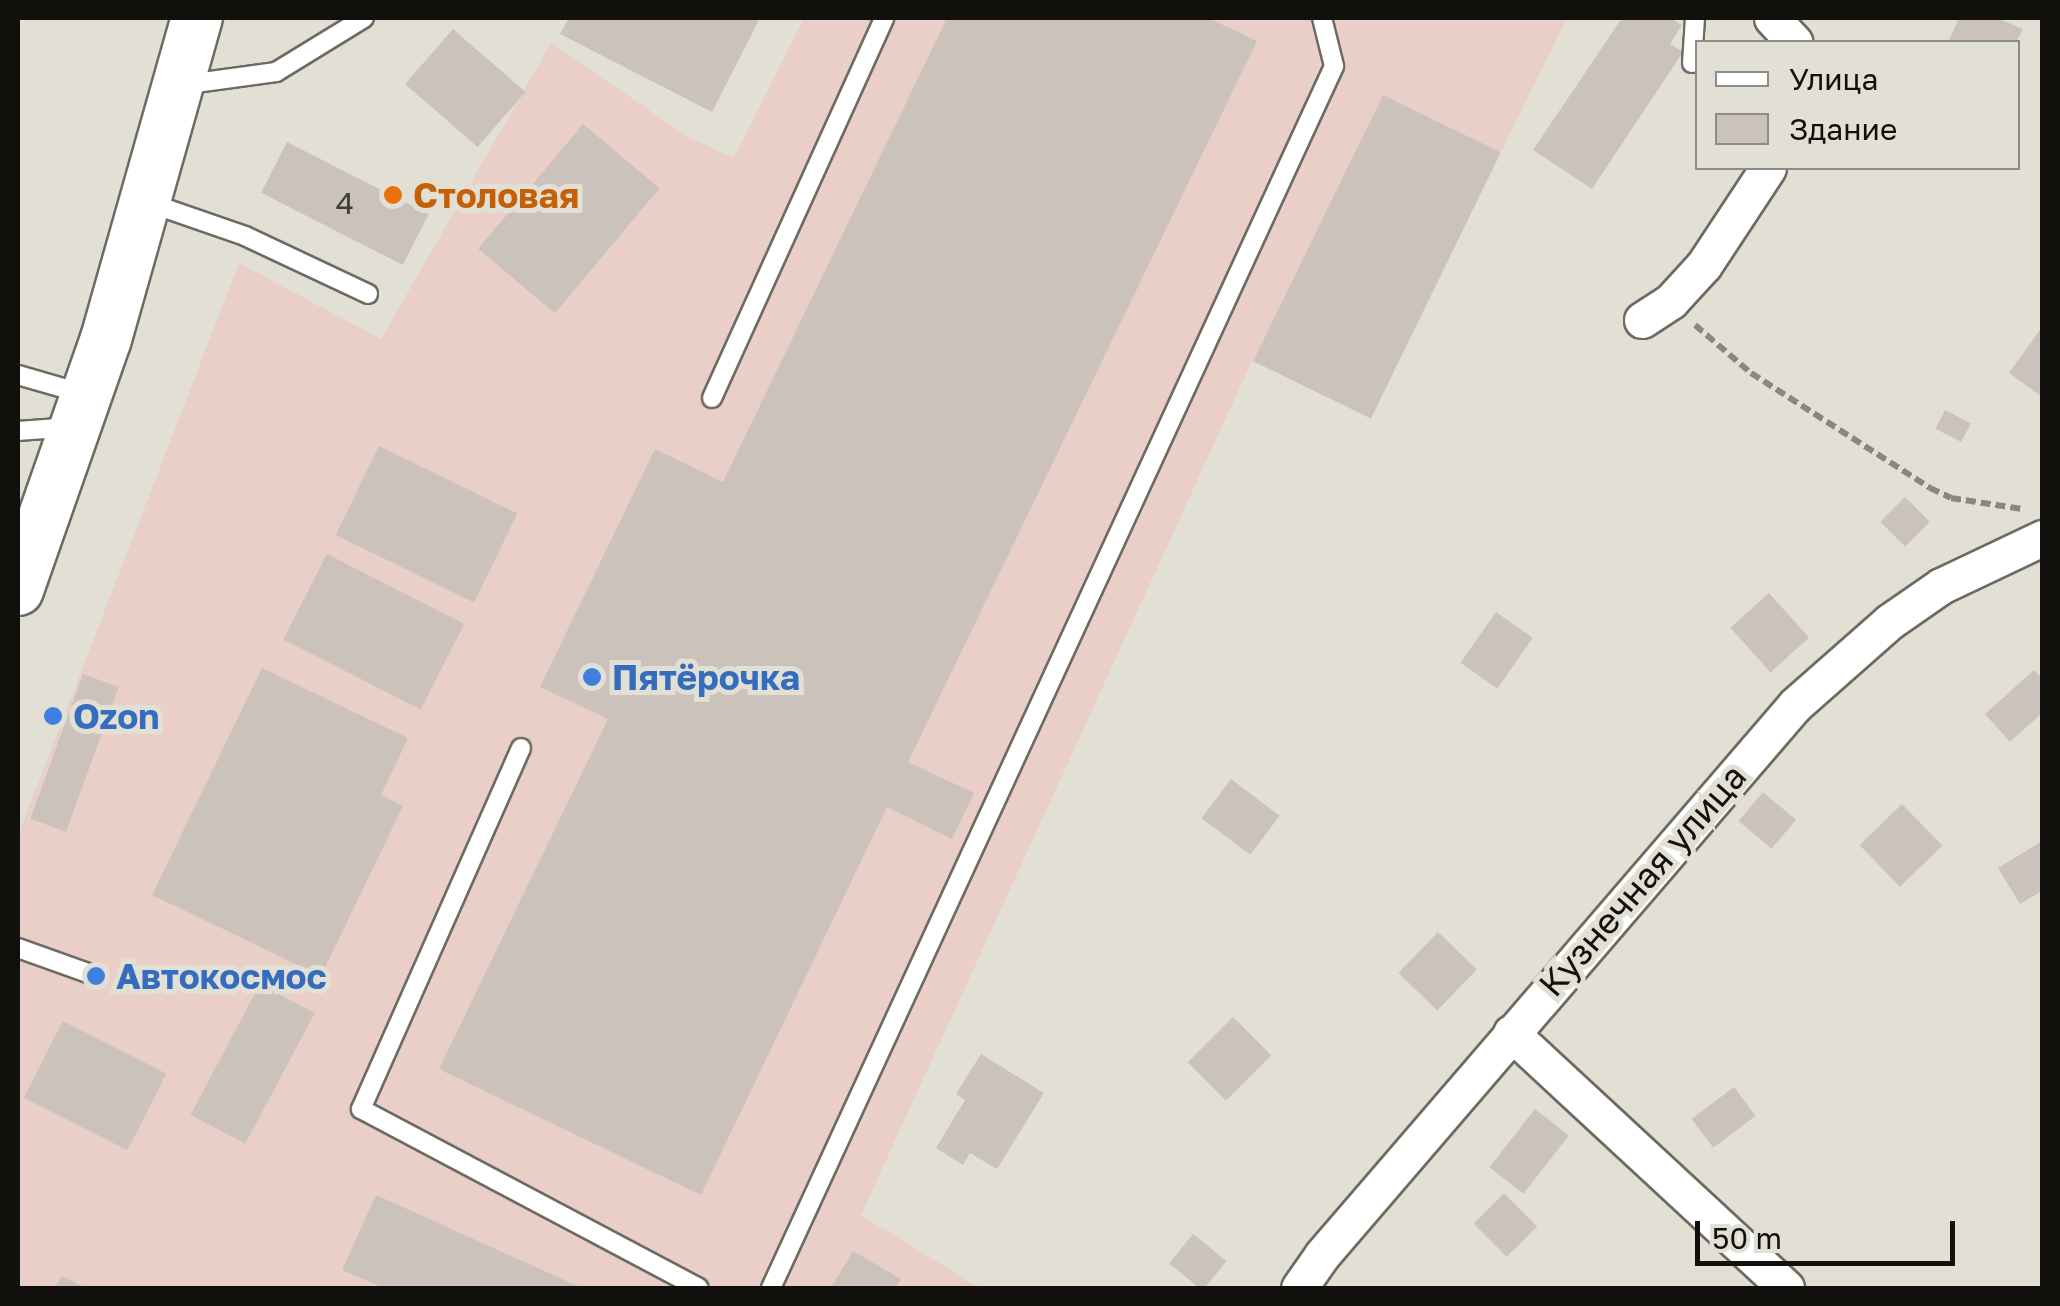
<!DOCTYPE html>
<meta charset="utf-8">
<style>
body{margin:0}
#map{position:relative;width:2060px;height:1306px;overflow:hidden;background:#e2e0d5;font-family:"Golos Text",sans-serif}
div>[style]{position:absolute}
[style*='--x']{left:calc(var(--x)*1px);top:calc(var(--y)*1px);width:calc(var(--w)*1px);rotate:calc(var(--a)*1deg)}
.industrial>*{inset:0;background:#e9cfc8}
.building>*{inset:0;background:#cbc2bb;transform-origin:0 0}
.path>*{height:6px;margin-top:-3px;transform-origin:0;background:repeating-linear-gradient(90deg,#89877f 0 10px,transparent 0 15px)}
.roads{filter:drop-shadow(2px 0 #6d6b61) drop-shadow(-2px 0 #6d6b61) drop-shadow(0 2px #6d6b61) drop-shadow(0 -2px #6d6b61)}
.lane>*{height:18px;margin:-9px;padding:0 9px;transform-origin:9px;border-radius:9px;background:#fff}
.street>*{height:35px;margin:-17.5px;padding:0 17.5px;transform-origin:17.5px;border-radius:17.5px;background:#fff}
.secondary>*{height:50px;margin:-25px;padding:0 25px;transform-origin:25px;border-radius:25px;background:#fff}
.dots>*{width:28px;height:28px;translate:-50% -50%;box-sizing:border-box;border:5px solid #e2e0d5;border-radius:50%}
span{translate:-50% -50%;white-space:nowrap;text-align:center;line-height:1.15;-webkit-text-stroke:10px #e2e0d5;paint-order:stroke}
.number-label{font-size:30px;color:#403c38}
.number-label span{-webkit-text-stroke-width:0}
.food-label{font-size:35px;color:#c56008;font-weight:700}
.left{translate:0 -50%;text-align:left}
.shop-label{font-size:35px;color:#366cbe;font-weight:700}
.street-label{font-size:35px;color:#11100c}
.frame{position:absolute;inset:0;border:20px solid #11100c;pointer-events:none}
.legend{position:absolute;left:1695px;top:40px;width:325px;height:130px;box-sizing:border-box;background:#e2e0d5;border:2px solid #8e8d85;margin:0;padding:12px 18px;list-style:none;font-size:30px;color:#11100c}
.legend li{display:flex;align-items:center;gap:20px;height:50px}
.legend b{width:50px;border:2px solid #8e8d85}
.scale{position:absolute;left:1695px;top:1221px;width:260px;height:45px;box-sizing:border-box;border:5px solid #11100c;border-top:0;padding-left:12px;font-size:30px;line-height:35px;white-space:nowrap;color:#11100c;-webkit-text-stroke:8px #e2e0d5;paint-order:stroke}
</style>
<div id="map">
<div class="industrial">
<i style="clip-path:polygon(804px 18px,1567px 18px,1370px 418px,1252px 361px,861px 1215px,980px 1288px,18px 1288px,18px 835px,239px 263px,381px 339px,551px 43px,690px 138px,734px 158px)"></i>
</div>
<div class="building">
<i style="clip-path:polygon(569px 18px,760px 18px,712px 112px,560px 34px)"></i>
<i style="clip-path:polygon(947px 18px,1208px 18px,1257px 41px,908px 762px,974px 793px,952px 839px,887px 807px,701px 1195px,439px 1069px,608px 719px,540px 687px,655px 449px,723px 482px)"></i>
<i style="clip-path:polygon(1622px 18px,1671px 18px,1682px 25px,1670px 44px,1683px 52px,1592px 189px,1533px 150px)"></i>
<i style="clip-path:polygon(1959px 18px,1997px 18px,2023px 29px,2016px 42px,1948px 42px)"></i>
<i style="left:453px;top:29px;width:96px;height:73px;rotate:41deg"></i>
<i style="left:1383px;top:95px;width:131px;height:296px;rotate:26deg"></i>
<i style="left:583px;top:124px;width:100px;height:163px;rotate:40deg"></i>
<i style="left:287px;top:142px;width:159px;height:57px;rotate:27deg"></i>
<i style="clip-path:polygon(2040px 330px,2042px 331px,2042px 397px,2009px 373px)"></i>
<i style="left:1945px;top:410px;width:29px;height:21px;rotate:27deg"></i>
<i style="left:379px;top:446px;width:154px;height:99px;rotate:26deg"></i>
<i style="left:1905px;top:497px;width:35px;height:35px;rotate:45deg"></i>
<i style="left:327px;top:554px;width:154px;height:96px;rotate:27deg"></i>
<i style="left:1769px;top:593px;width:60px;height:52px;rotate:48deg"></i>
<i style="left:1496px;top:612px;width:45px;height:62px;rotate:35deg"></i>
<i style="clip-path:polygon(262px 668px,408px 738px,381px 795px,403px 806px,321px 976px,152px 895px)"></i>
<i style="clip-path:polygon(2034px 670px,2042px 679px,2042px 713px,2010px 742px,1985px 714px)"></i>
<i style="left:83px;top:674px;width:38px;height:154px;rotate:20deg"></i>
<i style="left:1231px;top:779px;width:61px;height:49px;rotate:37deg"></i>
<i style="left:1763px;top:792px;width:43px;height:38px;rotate:40deg"></i>
<i style="left:1902px;top:804px;width:58px;height:59px;rotate:46deg"></i>
<i style="clip-path:polygon(2042px 841px,2042px 891px,2020px 904px,1998px 868px)"></i>
<i style="left:1438px;top:932px;width:54px;height:57px;rotate:44deg"></i>
<i style="left:260px;top:984px;width:62px;height:148px;rotate:28deg"></i>
<i style="left:1233px;top:1017px;width:54px;height:64px;rotate:45deg"></i>
<i style="left:63px;top:1021px;width:116px;height:86px;rotate:27deg"></i>
<i style="clip-path:polygon(981px 1054px,1044px 1093px,997px 1169px,970px 1153px,963px 1165px,936px 1148px,965px 1100px,956px 1094px)"></i>
<i style="left:1734px;top:1087px;width:36px;height:53px;rotate:53deg"></i>
<i style="left:1535px;top:1109px;width:43px;height:74px;rotate:38deg"></i>
<i style="left:1504px;top:1193px;width:47px;height:43px;rotate:45deg"></i>
<i style="clip-path:polygon(376px 1195px,582px 1288px,384px 1288px,342px 1270px)"></i>
<i style="left:1193px;top:1234px;width:43px;height:38px;rotate:39deg"></i>
<i style="clip-path:polygon(853px 1251px,901px 1279px,895px 1288px,831px 1288px)"></i>
<i style="clip-path:polygon(62px 1276px,86px 1288px,55px 1288px)"></i>
</div>
<div class="path">
<i style="--x:1695;--y:325;--w:74;--a:40.6"></i>
<i style="--x:1751;--y:373;--w:213;--a:32.7"></i>
<i style="--x:1930;--y:488;--w:23;--a:25"></i>
<i style="--x:1951;--y:498;--w:72;--a:8.8"></i>
</div>
<div class="roads">
<div class="lane">
<i style="--x:1692;--y:63;--w:45;--a:-86.2"></i>
<i style="--x:181;--y:85;--w:96;--a:-7.8"></i>
<i style="--x:276;--y:72;--w:103;--a:-31.5"></i>
<i style="--x:147;--y:202;--w:104;--a:19.1"></i>
<i style="--x:245;--y:236;--w:136;--a:25.2"></i>
<i style="--x:18;--y:375;--w:69;--a:16.1"></i>
<i style="--x:712;--y:398;--w:417;--a:-65.6"></i>
<i style="--x:18;--y:431;--w:54;--a:-4.2"></i>
<i style="--x:521;--y:748;--w:395;--a:113.9"></i>
<i style="--x:361;--y:1109;--w:382;--a:27.9"></i>
<i style="--x:18;--y:948;--w:83;--a:19.7"></i>
<i style="--x:771;--y:1288;--w:1345;--a:-65.26"></i>
<i style="--x:1334;--y:66;--w:49;--a:-104"></i>
</div>
<div class="street">
<i style="--x:1772;--y:18;--w:33;--a:47"></i>
<i style="--x:1642;--y:320;--w:35;--a:-33"></i>
<i style="--x:1671;--y:301;--w:49;--a:-47.5"></i>
<i style="--x:1704;--y:265;--w:116;--a:-56.6"></i>
<i style="--x:1511;--y:1033;--w:375;--a:42.8"></i>
<i style="--x:1299;--y:1288;--w:40;--a:-55.1"></i>
<i style="--x:1322;--y:1255;--w:725;--a:-49.3"></i>
<i style="--x:1795;--y:705;--w:125;--a:-41.4"></i>
<i style="--x:1889;--y:622;--w:63;--a:-34.7"></i>
<i style="--x:1941;--y:586;--w:112;--a:-25.4"></i>
</div>
<div class="secondary">
<i style="--x:18;--y:590;--w:266;--a:-70.7"></i>
<i style="--x:106;--y:339;--w:334;--a:-74.2"></i>
</div>
</div>
<div class="dots">
<i style="left:393px;top:195px;background:#e8710a"></i>
<i style="left:592px;top:677px;background:#3f7fe0"></i>
<i style="left:53px;top:716px;background:#3f7fe0"></i>
<i style="left:96px;top:976px;background:#3f7fe0"></i>
</div>
<div class="number-label">
<span style="left:345px;top:203px">4</span>
</div>
<div class="food-label">
<span class="left" style="left:413px;top:195px">Столовая</span>
</div>
<div class="shop-label">
<span class="left" style="left:612px;top:677px">Пятёрочка</span>
<span class="left" style="left:73px;top:716px">Ozon</span>
<span class="left" style="left:116px;top:976px">Автокосмос</span>
</div>
<div class="street-label">
<span style="left:1642px;top:880px;rotate:-49deg">Кузнечная улица</span>
</div>
<div class="frame"></div>
<ul class="legend">
<li><b style="height:12px;background:#fff"></b>Улица</li>
<li><b style="height:28px;background:#cbc2bb"></b>Здание</li>
</ul>
<div class="scale">50 m</div>
</div>
